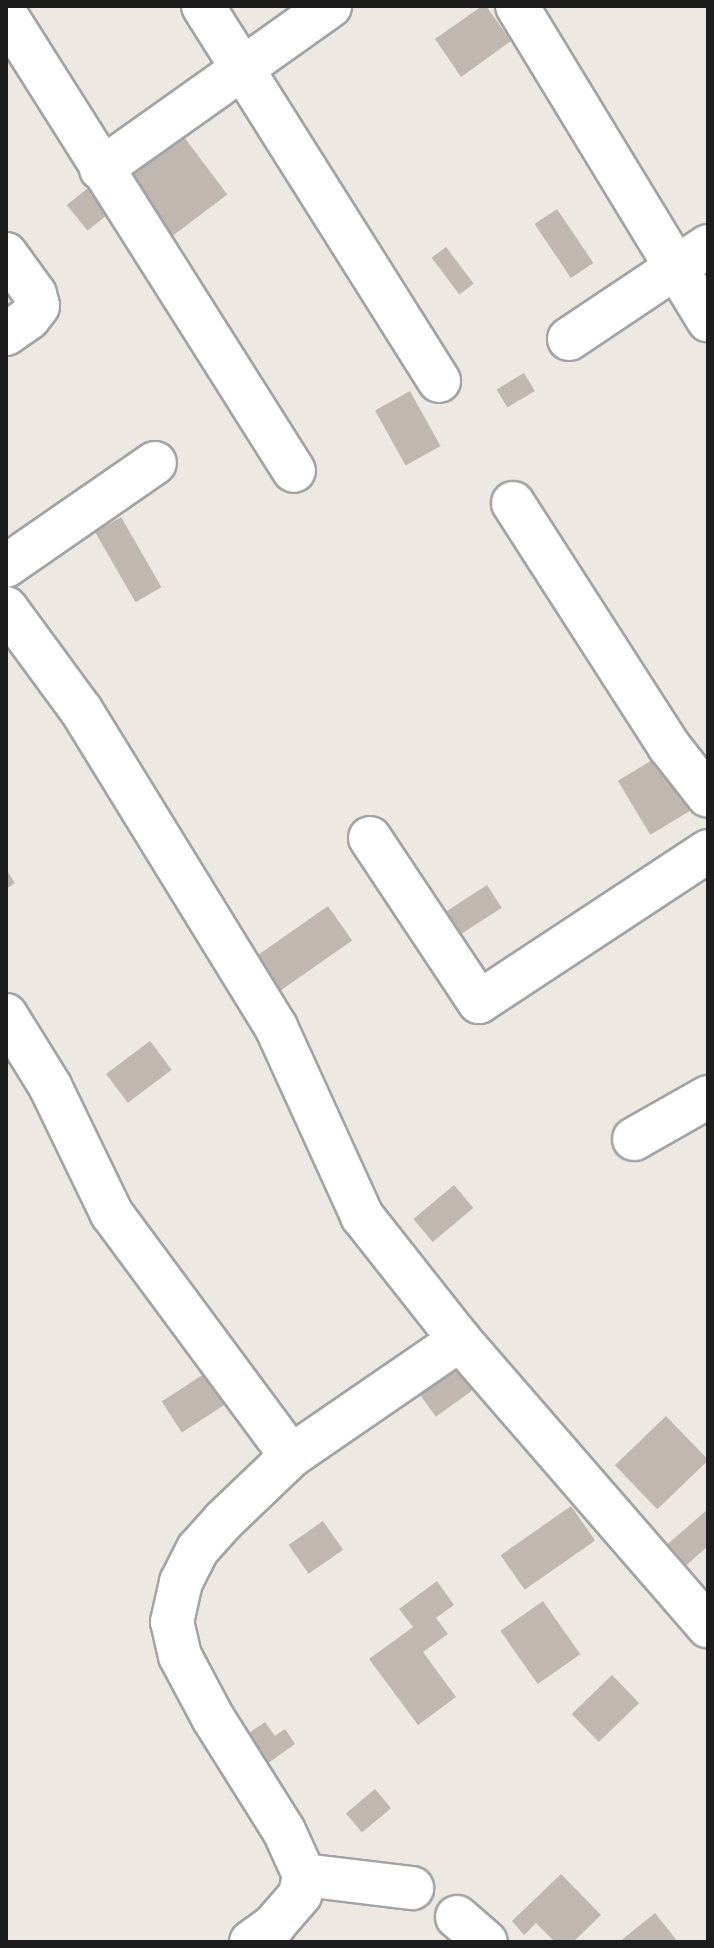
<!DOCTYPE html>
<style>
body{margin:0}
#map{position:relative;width:714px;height:1948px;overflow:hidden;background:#ede8e1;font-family:"Titillium Web",sans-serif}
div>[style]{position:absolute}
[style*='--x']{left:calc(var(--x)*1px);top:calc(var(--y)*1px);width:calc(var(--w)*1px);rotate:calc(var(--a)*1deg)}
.building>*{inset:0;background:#c1b7b1;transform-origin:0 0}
.roads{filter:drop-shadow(2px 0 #a3a3a3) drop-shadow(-2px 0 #a3a3a3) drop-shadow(0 2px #a3a3a3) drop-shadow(0 -2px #a3a3a3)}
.minor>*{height:42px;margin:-21px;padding:0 21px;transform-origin:21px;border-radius:21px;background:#fff}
span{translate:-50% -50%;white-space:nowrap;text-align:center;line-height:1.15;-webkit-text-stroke:6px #fff;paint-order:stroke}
.frame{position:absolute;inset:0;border:8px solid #1c1c1c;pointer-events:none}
</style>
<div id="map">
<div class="building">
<i style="clip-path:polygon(482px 6px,486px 6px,511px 41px,461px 77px,435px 39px)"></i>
<i style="left:175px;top:125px;width:87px;height:73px;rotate:53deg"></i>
<i style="left:94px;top:183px;width:33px;height:35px;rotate:51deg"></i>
<i style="left:557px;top:209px;width:65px;height:27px;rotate:56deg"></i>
<i style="left:446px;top:247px;width:46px;height:18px;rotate:53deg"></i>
<i style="left:524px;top:373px;width:21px;height:32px;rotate:59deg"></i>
<i style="left:410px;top:391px;width:63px;height:40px;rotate:61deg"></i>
<i style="left:121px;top:517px;width:81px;height:30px;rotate:60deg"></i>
<i style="left:659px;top:756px;width:63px;height:48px;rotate:59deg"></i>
<i style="clip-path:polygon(6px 869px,15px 883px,6px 889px)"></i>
<i style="left:487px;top:885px;width:27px;height:57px;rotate:57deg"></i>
<i style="left:328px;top:906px;width:42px;height:88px;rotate:55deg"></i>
<i style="left:150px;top:1041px;width:36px;height:55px;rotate:53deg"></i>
<i style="left:454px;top:1185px;width:30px;height:53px;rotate:50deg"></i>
<i style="left:455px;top:1346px;width:46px;height:57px;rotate:54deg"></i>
<i style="left:207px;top:1372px;width:37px;height:54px;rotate:57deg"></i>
<i style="left:666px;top:1416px;width:61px;height:71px;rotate:46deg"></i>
<i style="left:571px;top:1506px;width:42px;height:86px;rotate:55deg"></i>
<i style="clip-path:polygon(708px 1509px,708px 1546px,681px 1570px,662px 1549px)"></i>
<i style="left:323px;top:1521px;width:35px;height:42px;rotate:55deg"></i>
<i style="clip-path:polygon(437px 1581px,454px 1605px,436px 1618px,448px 1634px,423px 1652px,456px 1697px,418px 1725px,369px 1659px,413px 1627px,399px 1609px)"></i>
<i style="left:543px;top:1601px;width:65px;height:52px;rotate:55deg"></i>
<i style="left:612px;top:1675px;width:39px;height:56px;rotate:46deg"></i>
<i style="clip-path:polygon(265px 1722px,275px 1736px,285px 1729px,295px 1744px,264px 1766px,243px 1737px)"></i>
<i style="left:375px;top:1789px;width:25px;height:38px;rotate:50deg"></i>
<i style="clip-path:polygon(561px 1874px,601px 1915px,573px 1942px,555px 1942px,536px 1923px,524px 1935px,512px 1921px)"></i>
<i style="clip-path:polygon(655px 1913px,678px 1942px,619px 1942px)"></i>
</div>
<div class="roads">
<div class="minor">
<i style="--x:203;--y:6;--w:443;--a:57.8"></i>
<i style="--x:517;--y:6;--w:368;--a:58.7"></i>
<i style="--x:6;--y:15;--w:539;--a:57.72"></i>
<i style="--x:101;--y:169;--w:281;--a:-35.4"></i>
<i style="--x:6;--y:254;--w:49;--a:54.1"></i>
<i style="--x:35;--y:294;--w:12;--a:76"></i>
<i style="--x:38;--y:306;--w:15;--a:127"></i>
<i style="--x:29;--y:318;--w:28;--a:145"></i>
<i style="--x:569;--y:339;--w:167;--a:-33.8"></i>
<i style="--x:513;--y:503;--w:289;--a:57.3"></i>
<i style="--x:669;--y:746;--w:63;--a:52"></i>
<i style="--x:6;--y:566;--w:181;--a:-34.7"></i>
<i style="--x:6;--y:608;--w:127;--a:53.7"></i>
<i style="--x:81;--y:710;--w:372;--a:58.4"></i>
<i style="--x:276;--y:1027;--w:208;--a:65.5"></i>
<i style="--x:362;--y:1216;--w:158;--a:51.7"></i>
<i style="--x:460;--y:1340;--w:379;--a:49.1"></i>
<i style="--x:370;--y:838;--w:197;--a:56.4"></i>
<i style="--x:479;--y:1002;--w:274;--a:-33.4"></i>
<i style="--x:6;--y:1015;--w:84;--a:58.2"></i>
<i style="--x:50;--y:1086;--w:142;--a:64.2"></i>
<i style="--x:112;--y:1214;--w:301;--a:53.5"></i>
<i style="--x:634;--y:1139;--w:85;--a:-29.6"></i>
<i style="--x:304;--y:1875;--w:109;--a:6.9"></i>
<i style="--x:457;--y:1917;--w:38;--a:41"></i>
<i style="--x:251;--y:1942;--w:29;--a:-36"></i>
<i style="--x:274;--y:1925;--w:40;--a:-49"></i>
<i style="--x:300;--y:1895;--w:20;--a:-79"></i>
<i style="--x:304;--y:1875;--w:48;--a:-114.4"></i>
<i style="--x:284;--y:1831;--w:133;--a:-122.1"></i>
<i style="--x:213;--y:1718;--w:70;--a:-118"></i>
<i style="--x:180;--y:1656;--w:35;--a:-103"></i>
<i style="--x:172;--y:1622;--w:41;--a:-77.3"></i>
<i style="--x:181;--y:1582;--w:37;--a:-63"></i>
<i style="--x:198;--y:1549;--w:38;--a:-48"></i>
<i style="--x:223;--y:1521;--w:94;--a:-43.7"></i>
<i style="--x:291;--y:1456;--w:205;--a:-34.5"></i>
</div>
</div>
<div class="frame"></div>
</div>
